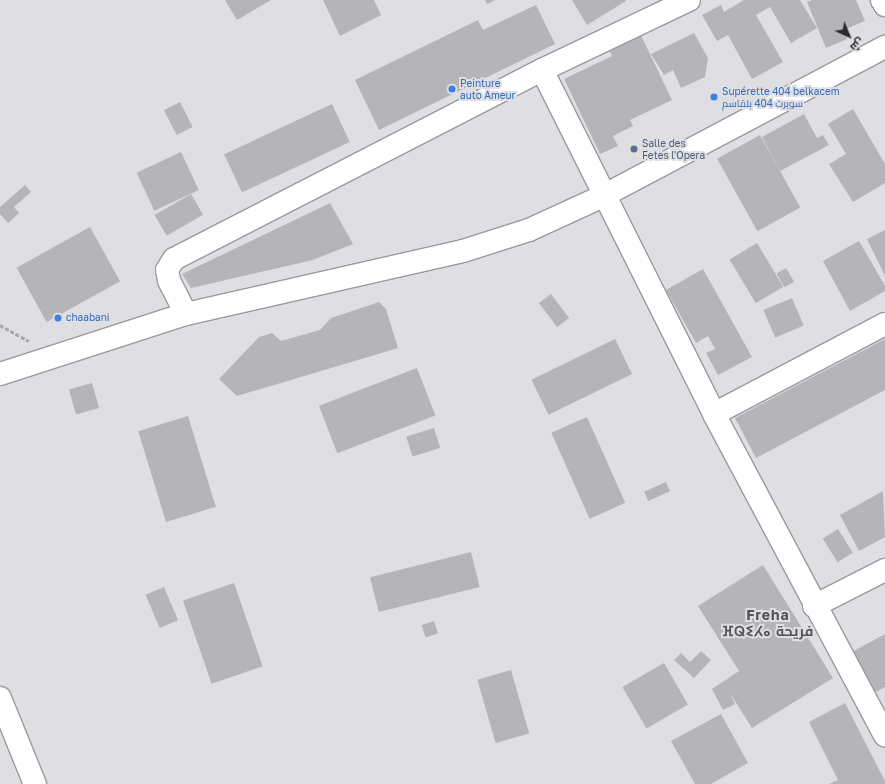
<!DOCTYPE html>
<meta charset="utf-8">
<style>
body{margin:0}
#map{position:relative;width:885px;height:784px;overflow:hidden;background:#dedee3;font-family:"Golos Text",Cairo,"Noto Sans Tifinagh",sans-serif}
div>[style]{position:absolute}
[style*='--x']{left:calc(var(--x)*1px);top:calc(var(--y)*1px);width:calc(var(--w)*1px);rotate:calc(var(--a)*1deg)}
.building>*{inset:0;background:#b4b4b9;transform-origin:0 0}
.path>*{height:2.5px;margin-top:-1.25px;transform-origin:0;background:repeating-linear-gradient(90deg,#a7a7ab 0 4px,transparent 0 6px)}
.roads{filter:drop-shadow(1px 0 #99999e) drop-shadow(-1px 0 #99999e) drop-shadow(0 1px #99999e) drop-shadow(0 -1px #99999e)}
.minor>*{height:22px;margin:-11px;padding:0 11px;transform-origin:11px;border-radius:11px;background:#fff}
.tertiary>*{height:22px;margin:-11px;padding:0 11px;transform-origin:11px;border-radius:11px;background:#fff}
.secondary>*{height:22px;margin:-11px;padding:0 11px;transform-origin:11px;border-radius:11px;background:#fff}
.dots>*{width:11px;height:11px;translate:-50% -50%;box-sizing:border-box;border:2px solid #dedee3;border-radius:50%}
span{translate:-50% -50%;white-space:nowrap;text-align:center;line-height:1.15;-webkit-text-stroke:4px #dedee3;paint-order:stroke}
.shop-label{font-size:10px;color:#366cbe}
.left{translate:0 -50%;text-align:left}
.service-label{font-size:10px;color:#4e5e75}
.district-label{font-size:14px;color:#555459;font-weight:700;letter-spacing:1px}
.north{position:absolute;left:829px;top:16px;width:40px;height:40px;-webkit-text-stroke:3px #dedee3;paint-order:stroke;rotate:136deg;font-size:11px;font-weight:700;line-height:16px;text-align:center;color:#2d2d2f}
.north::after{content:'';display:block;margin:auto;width:14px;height:18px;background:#2d2d2f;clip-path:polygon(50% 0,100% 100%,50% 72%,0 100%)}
</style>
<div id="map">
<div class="building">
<i style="clip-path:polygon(225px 0,271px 0,237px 20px)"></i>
<i style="clip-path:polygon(323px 0,374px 0,381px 15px,340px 36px)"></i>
<i style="clip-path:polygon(485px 0,495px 0,487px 4px)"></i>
<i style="clip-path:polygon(572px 0,625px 0,626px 1px,587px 25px)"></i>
<i style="clip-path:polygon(744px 0,800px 0,817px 28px,791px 43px,770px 7px,756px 15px,783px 62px,752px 79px,728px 35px,717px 41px,702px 15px,721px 5px,724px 12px)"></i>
<i style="clip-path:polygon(812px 0,856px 0,865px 21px,843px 30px,847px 39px,826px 48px,807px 2px)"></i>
<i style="clip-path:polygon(536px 5px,555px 44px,379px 130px,355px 80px,478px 20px,483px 30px)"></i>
<i style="clip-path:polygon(637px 27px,672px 100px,630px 120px,633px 126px,613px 136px,618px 146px,600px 154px,564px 79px,612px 56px,606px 42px)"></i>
<i style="clip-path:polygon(694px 33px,708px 58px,705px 77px,681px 88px,673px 70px,664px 75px,651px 54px)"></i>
<i style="left:180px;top:102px;width:28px;height:18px;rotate:63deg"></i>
<i style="left:332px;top:104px;width:42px;height:119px;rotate:65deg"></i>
<i style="clip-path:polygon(853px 109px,885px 164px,885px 183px,853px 202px,829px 164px,846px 154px,828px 124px)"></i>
<i style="clip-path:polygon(804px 114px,817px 138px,823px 135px,829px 145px,780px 171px,762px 137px)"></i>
<i style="left:760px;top:135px;width:83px;height:49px;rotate:61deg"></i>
<i style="left:181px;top:152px;width:42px;height:49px;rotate:65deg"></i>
<i style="clip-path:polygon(25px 185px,31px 192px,14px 207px,19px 213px,8px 223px,0 214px,0 207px)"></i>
<i style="left:191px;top:194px;width:24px;height:42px;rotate:60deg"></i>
<i style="clip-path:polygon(330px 203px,353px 244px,313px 260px,191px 288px,182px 274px)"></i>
<i style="left:90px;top:227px;width:62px;height:84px;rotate:61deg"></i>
<i style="clip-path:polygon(885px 230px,885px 276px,867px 239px)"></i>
<i style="clip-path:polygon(859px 241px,885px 286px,885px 291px,850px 311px,823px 261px)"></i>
<i style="left:757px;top:243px;width:51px;height:32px;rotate:59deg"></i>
<i style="left:786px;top:268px;width:16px;height:11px;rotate:60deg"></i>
<i style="clip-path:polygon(703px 269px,752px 357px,718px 375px,706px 353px,715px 349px,708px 336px,696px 343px,666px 290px)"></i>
<i style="left:551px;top:294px;width:30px;height:15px;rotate:53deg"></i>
<i style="left:792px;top:298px;width:30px;height:31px;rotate:67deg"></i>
<i style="clip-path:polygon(379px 302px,386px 309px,398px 348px,237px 396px,219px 379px,259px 337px,272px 333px,281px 341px,320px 330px,331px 318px)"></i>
<i style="left:615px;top:339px;width:39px;height:93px;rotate:64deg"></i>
<i style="clip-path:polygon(885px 339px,885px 390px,756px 458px,735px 418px)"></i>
<i style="left:417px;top:368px;width:51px;height:105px;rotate:69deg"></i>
<i style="left:92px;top:383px;width:26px;height:24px;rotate:74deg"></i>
<i style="left:188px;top:416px;width:95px;height:52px;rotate:73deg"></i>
<i style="left:587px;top:417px;width:94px;height:39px;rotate:66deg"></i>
<i style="left:434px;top:428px;width:21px;height:29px;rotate:73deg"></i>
<i style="left:666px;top:482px;width:10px;height:24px;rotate:66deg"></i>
<i style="clip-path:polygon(883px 491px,885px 537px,859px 551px,840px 515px)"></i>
<i style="left:838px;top:529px;width:28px;height:18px;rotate:58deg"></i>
<i style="left:471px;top:552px;width:36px;height:104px;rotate:76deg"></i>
<i style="clip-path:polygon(763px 565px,833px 678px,752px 728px,730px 693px,735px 704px,723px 710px,712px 689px,739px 671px,698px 606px)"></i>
<i style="left:234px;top:583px;width:88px;height:54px;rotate:71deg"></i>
<i style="left:164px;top:587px;width:36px;height:20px;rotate:67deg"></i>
<i style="left:434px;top:621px;width:13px;height:13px;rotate:72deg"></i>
<i style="clip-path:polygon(885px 634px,885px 687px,874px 693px,852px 652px)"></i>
<i style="clip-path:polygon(701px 651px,711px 660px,694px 678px,674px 660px,681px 653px,690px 662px)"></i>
<i style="left:664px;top:663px;width:48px;height:48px;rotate:60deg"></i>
<i style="left:511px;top:670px;width:66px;height:35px;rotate:74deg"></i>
<i style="clip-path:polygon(845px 703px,885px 781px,885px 784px,829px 784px,838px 780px,809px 722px)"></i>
<i style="clip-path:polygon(721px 714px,748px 763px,711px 784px,695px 784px,671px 741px)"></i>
</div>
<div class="path">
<i style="--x:0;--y:325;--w:33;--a:29"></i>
</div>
<div class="roads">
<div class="minor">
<i style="--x:882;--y:0;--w:6;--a:59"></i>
<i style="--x:186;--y:314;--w:38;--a:-117"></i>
<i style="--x:169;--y:280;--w:10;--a:-101"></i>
<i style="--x:167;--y:270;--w:13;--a:-58"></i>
<i style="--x:174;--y:259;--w:414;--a:-27.2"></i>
<i style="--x:542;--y:70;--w:385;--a:63.4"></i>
<i style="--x:714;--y:414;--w:364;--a:62"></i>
<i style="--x:714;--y:414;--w:193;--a:-27.8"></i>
<i style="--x:814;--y:606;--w:80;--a:-26.9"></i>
</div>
<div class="tertiary">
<i style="--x:0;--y:698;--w:93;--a:67.9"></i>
</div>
<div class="secondary">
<i style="--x:542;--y:70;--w:163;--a:-25.5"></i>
<i style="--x:0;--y:374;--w:195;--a:-17.9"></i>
<i style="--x:186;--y:314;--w:284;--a:-12.8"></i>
<i style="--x:463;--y:251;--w:69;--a:-17.7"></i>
<i style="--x:529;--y:230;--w:84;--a:-24.7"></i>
<i style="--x:605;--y:195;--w:317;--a:-27.9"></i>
</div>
</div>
<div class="dots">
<i style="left:452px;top:89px;background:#3f7fe0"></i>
<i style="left:714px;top:97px;background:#3f7fe0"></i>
<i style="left:634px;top:149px;background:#5c6f8a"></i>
<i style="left:58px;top:318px;background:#3f7fe0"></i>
</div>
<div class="shop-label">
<span class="left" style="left:460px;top:89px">Peinture<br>auto Ameur</span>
<span class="left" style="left:722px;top:97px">Supérette 404 belkacem<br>سوبرت 404 بلقاسم</span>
<span class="left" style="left:66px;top:318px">chaabani</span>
</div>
<div class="service-label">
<span class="left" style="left:642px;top:149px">Salle des<br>Fetes l'Opera</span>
</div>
<div class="district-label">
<span style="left:768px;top:623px">Freha<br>ⴼⵕⵉⵃⴰ فريحة</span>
</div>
<div class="north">ش</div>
</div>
